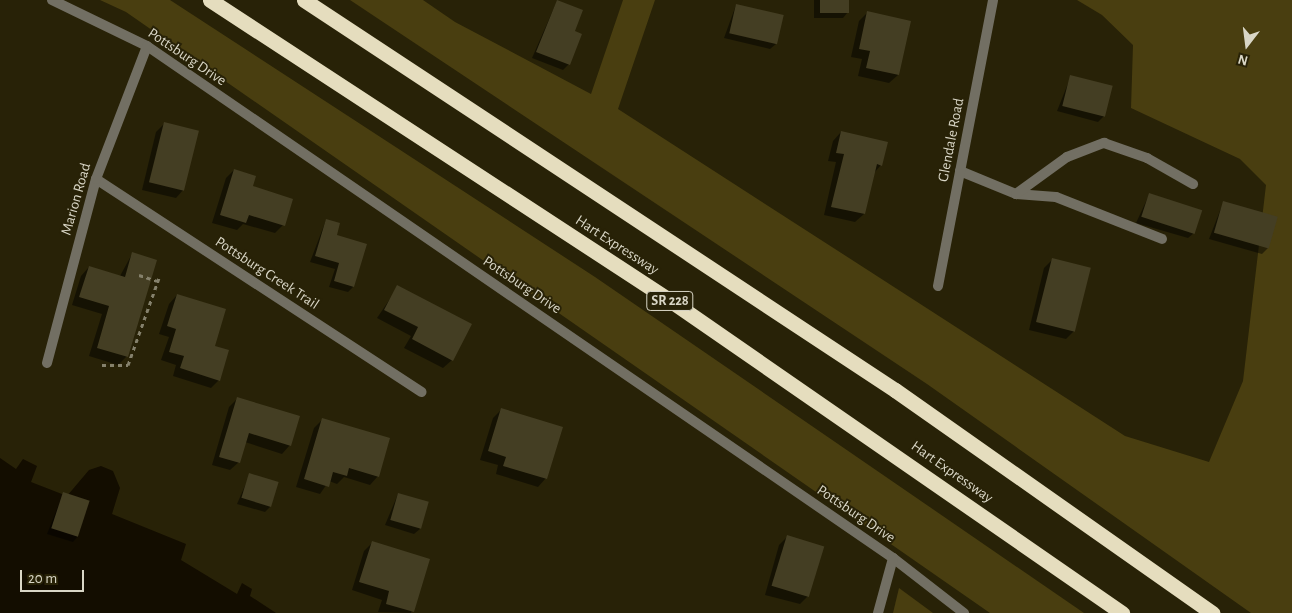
<!DOCTYPE html>
<style>
body{margin:0}
#map{position:relative;width:1292px;height:613px;overflow:hidden;background:#282207;font-family:"Alegreya Sans",sans-serif}
div>[style]{position:absolute}
[style*='--x']{left:calc(var(--x)*1px);top:calc(var(--y)*1px);width:calc(var(--w)*1px);rotate:calc(var(--a)*1deg)}
.green>*{inset:0;background:#493e10}
.water>*{inset:0;background:#130d00}
.shadow>*{inset:0;background:#0007}
.building>*{inset:0;background:#443e23;transform-origin:0 0}
.path>*{height:3px;margin-top:-1.5px;transform-origin:0;background:repeating-linear-gradient(90deg,#85816c 0 4px,transparent 0 8px)}
.service>*{height:10px;margin:-5px;padding:0 5px;transform-origin:5px;border-radius:5px;background:#726f63}
.minor>*{height:10px;margin:-5px;padding:0 5px;transform-origin:5px;border-radius:5px;background:#726f63}
.motorway>*{height:15px;margin:-7.5px;padding:0 7.5px;transform-origin:7.5px;border-radius:7.5px;background:#e5ddbe}
span{translate:-50% -50%;white-space:nowrap;text-align:center;line-height:1.15;-webkit-text-stroke:4px #282207;paint-order:stroke}
.shield-label span{padding:1px 4px;background:#282207;border:1px solid;border-radius:4px;-webkit-text-stroke-width:0}
.shield-label{font-size:14px;color:#d9d6c6;font-weight:700}
.street-label{font-size:15px;color:#d9d6c6}
.north{position:absolute;left:1222px;top:20px;width:50px;height:50px;-webkit-text-stroke:4px #282207;paint-order:stroke;rotate:195deg;font-size:14px;font-weight:700;line-height:20px;text-align:center;color:#d9d6c6}
.north::after{content:'';display:block;margin:auto;width:18px;height:22px;background:#d9d6c6;clip-path:polygon(50% 0,100% 100%,50% 72%,0 100%)}
.scale{position:absolute;left:20px;top:570px;width:64px;height:22px;box-sizing:border-box;border:2px solid #d9d6c6;border-top:0;padding-left:6px;font-size:15px;line-height:18px;white-space:nowrap;color:#d9d6c6;-webkit-text-stroke:4px #282207;paint-order:stroke}
</style>
<div id="map">
<div class="green">
<i style="clip-path:polygon(100px 0,170px 0,595px 277px,1084px 613px,990px 613px,126px 12px)"></i>
<i style="clip-path:polygon(350px 0,423px 0,455px 22px,591px 94px,623px 0,655px 0,618px 109px,1125px 436px,1209px 462px,1243px 381px,1266px 185px,1240px 159px,1131px 108px,1133px 45px,1102px 15px,1077px 0,1292px 0,1292px 613px,1251px 613px,927px 384px)"></i>
<i style="clip-path:polygon(899px 588px,933px 613px,893px 613px)"></i>
</div>
<div class="water">
<i style="clip-path:polygon(0 458px,16px 469px,23px 459px,37px 466px,31px 482px,67px 496px,89px 470px,101px 466px,113px 471px,120px 488px,112px 514px,186px 544px,181px 560px,237px 594px,242px 583px,252px 589px,250px 596px,276px 613px,0 613px)"></i>
</div>
<div class="shadow">
<i style="clip-path:polygon(814px 0,848px 0,848px 12px,843px 18px,814px 18px)"></i>
<i style="clip-path:polygon(557px 1px,574px 32px,569px 64px,563px 70px,532px 58px)"></i>
<i style="clip-path:polygon(736px 5px,776px 44px,770px 49px,724px 38px)"></i>
<i style="clip-path:polygon(867px 13px,898px 75px,889px 83px,858px 76px,862px 59px,851px 57px,859px 21px)"></i>
<i style="clip-path:polygon(1071px 76px,1104px 116px,1098px 122px,1057px 111px)"></i>
<i style="clip-path:polygon(164px 124px,184px 189px,176px 198px,142px 190px,156px 132px)"></i>
<i style="clip-path:polygon(841px 132px,881px 165px,874px 173px,864px 214px,855px 222px,824px 215px,836px 162px,828px 161px,833px 141px)"></i>
<i style="clip-path:polygon(234px 170px,283px 225px,275px 233px,243px 224px,237px 230px,212px 223px,226px 178px)"></i>
<i style="clip-path:polygon(1149px 195px,1194px 233px,1188px 238px,1136px 223px)"></i>
<i style="clip-path:polygon(1223px 203px,1268px 248px,1262px 254px,1209px 239px)"></i>
<i style="clip-path:polygon(326px 220px,353px 287px,348px 292px,329px 287px,335px 269px,310px 262px)"></i>
<i style="clip-path:polygon(132px 254px,127px 356px,118px 365px,89px 356px,102px 314px,72px 305px,81px 276px,89px 267px,120px 276px)"></i>
<i style="clip-path:polygon(1052px 260px,1075px 330px,1066px 339px,1029px 330px,1044px 268px)"></i>
<i style="clip-path:polygon(398px 287px,452px 360px,443px 368px,404px 348px,411px 336px,377px 318px)"></i>
<i style="clip-path:polygon(177px 295px,214px 347px,219px 380px,211px 388px,173px 376px,176px 365px,161px 360px,169px 337px,159px 334px,169px 304px)"></i>
<i style="clip-path:polygon(237px 399px,290px 445px,282px 454px,245px 442px,239px 462px,230px 470px,212px 465px,229px 407px)"></i>
<i style="clip-path:polygon(501px 410px,546px 478px,538px 487px,496px 474px,498px 465px,480px 460px,493px 418px)"></i>
<i style="clip-path:polygon(322px 420px,378px 476px,370px 485px,344px 477px,337px 484px,329px 481px,320px 494px,296px 487px,314px 428px)"></i>
<i style="clip-path:polygon(250px 474px,271px 506px,265px 512px,237px 504px)"></i>
<i style="clip-path:polygon(63px 494px,78px 536px,73px 542px,47px 534px)"></i>
<i style="clip-path:polygon(398px 494px,420px 529px,414px 534px,385px 525px)"></i>
<i style="clip-path:polygon(787px 537px,808px 596px,800px 604px,765px 595px,779px 545px)"></i>
<i style="clip-path:polygon(373px 542px,429px 560px,411px 613px,378px 612px,382px 600px,352px 590px,364px 551px)"></i>
</div>
<div class="building">
<i style="clip-path:polygon(557px 0,583px 10px,575px 31px,582px 34px,570px 65px,536px 52px)"></i>
<i style="left:820px;top:0;width:29px;height:13px"></i>
<i style="left:736px;top:4px;width:49px;height:30px;rotate:13deg"></i>
<i style="clip-path:polygon(867px 11px,911px 21px,899px 75px,866px 68px,870px 51px,859px 49px)"></i>
<i style="left:1070px;top:75px;width:44px;height:32px;rotate:14deg"></i>
<i style="left:164px;top:122px;width:36px;height:62px;rotate:14deg"></i>
<i style="clip-path:polygon(841px 131px,888px 142px,882px 166px,877px 164px,865px 214px,831px 207px,844px 154px,836px 153px)"></i>
<i style="clip-path:polygon(234px 169px,256px 176px,253px 186px,293px 199px,285px 226px,249px 215px,246px 223px,220px 215px)"></i>
<i style="left:1149px;top:193px;width:56px;height:25px;rotate:18deg"></i>
<i style="left:1223px;top:201px;width:57px;height:33px;rotate:16deg"></i>
<i style="clip-path:polygon(326px 219px,340px 223px,337px 235px,367px 244px,354px 287px,334px 281px,339px 263px,315px 256px)"></i>
<i style="clip-path:polygon(132px 252px,157px 260px,128px 357px,97px 348px,109px 306px,79px 297px,89px 266px,125px 277px)"></i>
<i style="left:1052px;top:258px;width:40px;height:66px;rotate:14deg"></i>
<i style="clip-path:polygon(397px 285px,472px 324px,453px 361px,412px 339px,418px 327px,384px 310px)"></i>
<i style="clip-path:polygon(177px 294px,226px 309px,215px 346px,229px 350px,220px 381px,180px 368px,184px 356px,169px 352px,176px 329px,167px 326px)"></i>
<i style="clip-path:polygon(237px 397px,300px 416px,291px 446px,249px 433px,240px 463px,219px 457px)"></i>
<i style="clip-path:polygon(501px 408px,563px 427px,547px 479px,503px 466px,506px 457px,488px 451px)"></i>
<i style="clip-path:polygon(322px 418px,390px 438px,379px 477px,349px 468px,347px 476px,333px 472px,329px 487px,304px 479px)"></i>
<i style="left:249px;top:473px;width:31px;height:26px;rotate:17deg"></i>
<i style="left:63px;top:492px;width:28px;height:38px;rotate:18deg"></i>
<i style="left:398px;top:493px;width:32px;height:28px;rotate:16deg"></i>
<i style="left:787px;top:535px;width:39px;height:53px;rotate:17deg"></i>
<i style="clip-path:polygon(372px 541px,430px 559px,414px 612px,386px 604px,389px 591px,359px 582px)"></i>
</div>
<div class="path">
<i style="--x:139;--y:275;--w:19;--a:18"></i>
<i style="--x:102;--y:365;--w:26;--a:0"></i>
<i style="--x:128;--y:365;--w:92;--a:-70.4"></i>
</div>
<div class="service">
<i style="--x:960;--y:171;--w:61;--a:22.3"></i>
<i style="--x:1016;--y:194;--w:40;--a:4.3"></i>
<i style="--x:1056;--y:197;--w:114;--a:21.6"></i>
<i style="--x:1016;--y:194;--w:63;--a:-36"></i>
<i style="--x:1067;--y:157;--w:40;--a:-21"></i>
<i style="--x:1104;--y:143;--w:46;--a:19.2"></i>
<i style="--x:1147;--y:158;--w:53;--a:29.5"></i>
</div>
<div class="minor">
<i style="--x:52;--y:0;--w:106;--a:25.8"></i>
<i style="--x:147;--y:46;--w:905;--a:34.46"></i>
<i style="--x:893;--y:558;--w:90;--a:37.8"></i>
<i style="--x:96;--y:179;--w:389;--a:33.2"></i>
<i style="--x:938;--y:286;--w:291;--a:-79.1"></i>
<i style="--x:47;--y:363;--w:190;--a:-75.1"></i>
<i style="--x:96;--y:179;--w:142;--a:-69"></i>
<i style="--x:878;--y:613;--w:57;--a:-74.7"></i>
</div>
<div class="motorway">
<i style="--x:210;--y:0;--w:554;--a:33.15"></i>
<i style="--x:674;--y:303;--w:545;--a:34.68"></i>
<i style="--x:304;--y:0;--w:708;--a:33.42"></i>
<i style="--x:895;--y:390;--w:388;--a:35.1"></i>
</div>
<div class="shield-label">
<span style="left:670px;top:301px">SR 228</span>
</div>
<div class="street-label">
<span style="left:187px;top:57px;rotate:34deg">Pottsburg Drive</span>
<span style="left:951px;top:140px;rotate:-79deg">Glendale Road</span>
<span style="left:76px;top:199px;rotate:-74deg">Marion Road</span>
<span style="left:617px;top:245px;rotate:33deg">Hart Expressway</span>
<span style="left:267px;top:273px;rotate:33deg">Pottsburg Creek Trail</span>
<span style="left:522px;top:285px;rotate:34deg">Pottsburg Drive</span>
<span style="left:952px;top:472px;rotate:35deg">Hart Expressway</span>
<span style="left:856px;top:514px;rotate:34deg">Pottsburg Drive</span>
</div>
<div class="north">N</div>
<div class="scale">20 m</div>
</div>
